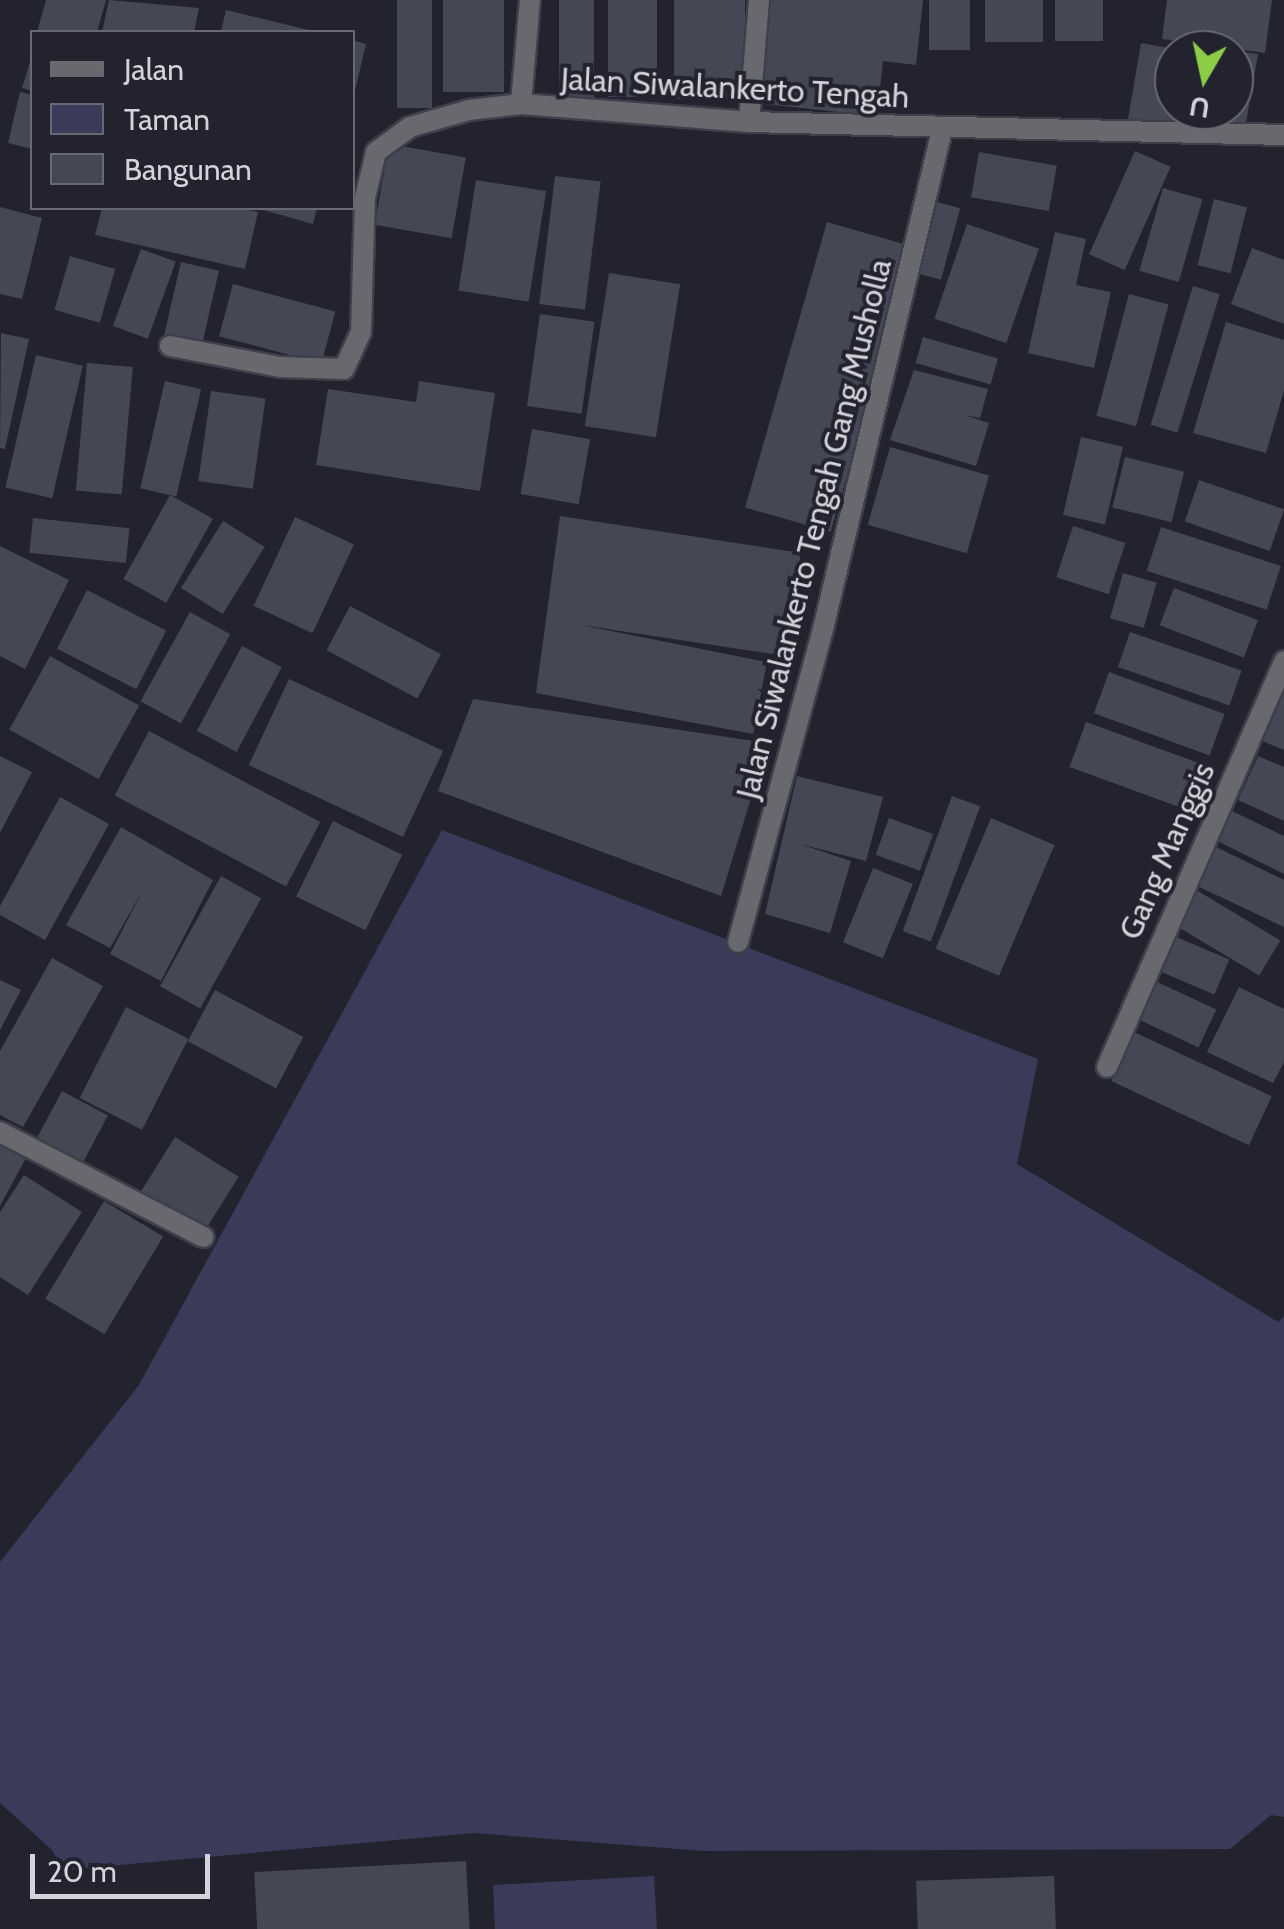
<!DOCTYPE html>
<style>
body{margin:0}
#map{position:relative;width:1284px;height:1929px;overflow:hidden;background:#232330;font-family:Cabin,sans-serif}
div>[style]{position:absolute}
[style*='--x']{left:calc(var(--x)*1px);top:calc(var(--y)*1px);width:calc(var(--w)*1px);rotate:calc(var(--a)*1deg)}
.green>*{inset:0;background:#3a3b58}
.building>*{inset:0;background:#464755;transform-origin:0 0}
.roads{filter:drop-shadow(2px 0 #3f3f4b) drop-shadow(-2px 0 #3f3f4b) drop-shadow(0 2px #3f3f4b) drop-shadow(0 -2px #3f3f4b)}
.minor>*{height:20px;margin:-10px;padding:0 10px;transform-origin:10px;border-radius:10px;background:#68686f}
span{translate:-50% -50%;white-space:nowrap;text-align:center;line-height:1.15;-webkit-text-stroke:8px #232330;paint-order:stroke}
.street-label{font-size:32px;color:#d2d3db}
.legend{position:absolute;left:30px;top:30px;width:325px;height:180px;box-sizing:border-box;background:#232330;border:2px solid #696974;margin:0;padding:12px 18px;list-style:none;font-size:30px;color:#d2d3db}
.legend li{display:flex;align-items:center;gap:20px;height:50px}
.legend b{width:50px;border:2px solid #696974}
.north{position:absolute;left:1154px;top:30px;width:100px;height:100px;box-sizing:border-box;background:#232330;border:2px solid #696974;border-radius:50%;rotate:189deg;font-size:28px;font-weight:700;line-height:40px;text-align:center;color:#d2d3db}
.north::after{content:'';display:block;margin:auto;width:35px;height:45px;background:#8bce46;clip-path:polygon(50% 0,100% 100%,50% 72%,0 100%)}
.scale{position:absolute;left:30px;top:1854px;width:180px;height:45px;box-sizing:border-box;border:5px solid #d2d3db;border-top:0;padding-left:12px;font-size:30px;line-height:35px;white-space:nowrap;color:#d2d3db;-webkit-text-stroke:8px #232330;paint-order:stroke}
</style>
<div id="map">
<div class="green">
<i style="clip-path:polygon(442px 830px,1038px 1059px,1017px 1164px,1278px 1322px,1284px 1316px,1284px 1817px,1271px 1815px,1230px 1849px,704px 1851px,474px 1833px,63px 1870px,52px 1850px,0 1803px,0 1562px,139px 1385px)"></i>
<i style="clip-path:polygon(654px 1876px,657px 1929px,495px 1929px,493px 1885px)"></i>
</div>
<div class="building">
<i style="clip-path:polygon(46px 0,106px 0,97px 32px,37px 32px)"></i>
<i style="clip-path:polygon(109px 0,199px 8px,194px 32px,102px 32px)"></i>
<i style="left:397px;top:0;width:35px;height:108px"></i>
<i style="left:443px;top:0;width:61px;height:92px"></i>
<i style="left:559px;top:0;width:35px;height:100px"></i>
<i style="left:608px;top:0;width:49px;height:97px"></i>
<i style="left:674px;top:0;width:71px;height:99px"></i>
<i style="clip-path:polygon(765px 0,923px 0,916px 65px,883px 61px,877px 116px,754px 103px)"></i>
<i style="left:929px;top:0;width:41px;height:50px"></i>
<i style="left:985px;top:0;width:58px;height:42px"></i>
<i style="left:1055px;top:0;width:48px;height:41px"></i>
<i style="clip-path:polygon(1167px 0,1272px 0,1265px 53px,1162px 39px)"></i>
<i style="clip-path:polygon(226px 10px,313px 31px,313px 32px,221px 32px)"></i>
<i style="clip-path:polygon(352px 40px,366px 44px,354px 95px,352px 95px)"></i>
<i style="clip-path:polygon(1141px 43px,1174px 49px,1174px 110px,1187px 110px,1184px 128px,1128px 119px)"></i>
<i style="clip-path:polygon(1234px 51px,1258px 54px,1244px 134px,1196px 125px,1198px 110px,1234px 110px)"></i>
<i style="clip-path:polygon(32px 55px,32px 91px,22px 88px)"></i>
<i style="clip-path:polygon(20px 92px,32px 95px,32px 149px,8px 143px)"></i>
<i style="left:389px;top:144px;width:78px;height:82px;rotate:10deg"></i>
<i style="left:1135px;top:151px;width:39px;height:113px;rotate:24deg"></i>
<i style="left:979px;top:152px;width:79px;height:46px;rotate:10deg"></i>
<i style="left:555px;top:176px;width:46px;height:129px;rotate:7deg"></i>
<i style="left:476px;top:180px;width:71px;height:112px;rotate:9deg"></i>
<i style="left:1163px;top:188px;width:41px;height:86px;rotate:16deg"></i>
<i style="left:1214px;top:199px;width:34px;height:68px;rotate:14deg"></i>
<i style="left:937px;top:202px;width:24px;height:74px;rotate:15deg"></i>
<i style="clip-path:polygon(0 207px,42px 218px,22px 299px,0 294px)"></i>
<i style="clip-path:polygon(102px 208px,237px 208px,258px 212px,245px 269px,95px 235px)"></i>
<i style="clip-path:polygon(256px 208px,317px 208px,313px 224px)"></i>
<i style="left:827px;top:222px;width:89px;height:297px;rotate:16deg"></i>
<i style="left:967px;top:224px;width:76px;height:100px;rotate:19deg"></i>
<i style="clip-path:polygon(1055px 232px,1086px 239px,1076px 285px,1111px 292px,1094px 368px,1028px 353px)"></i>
<i style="clip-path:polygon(1252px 248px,1284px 260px,1284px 324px,1231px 304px)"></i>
<i style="left:141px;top:249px;width:37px;height:82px;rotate:20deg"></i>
<i style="left:70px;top:256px;width:47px;height:56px;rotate:16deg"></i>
<i style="left:181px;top:262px;width:39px;height:80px;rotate:13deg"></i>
<i style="left:609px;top:273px;width:72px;height:155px;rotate:9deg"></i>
<i style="left:233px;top:284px;width:106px;height:54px;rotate:15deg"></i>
<i style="left:1193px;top:286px;width:28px;height:145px;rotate:17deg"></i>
<i style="left:1129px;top:294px;width:41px;height:126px;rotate:15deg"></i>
<i style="left:540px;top:314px;width:55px;height:93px;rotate:8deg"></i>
<i style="clip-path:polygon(1226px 322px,1284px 340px,1284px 390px,1266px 453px,1193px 433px)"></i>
<i style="clip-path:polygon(1px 333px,29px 339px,5px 449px,0 448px)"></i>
<i style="left:923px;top:337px;width:78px;height:27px;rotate:16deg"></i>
<i style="left:36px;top:355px;width:48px;height:136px;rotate:13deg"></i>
<i style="left:87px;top:363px;width:46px;height:128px;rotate:5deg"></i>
<i style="clip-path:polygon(914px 370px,988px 389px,980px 418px,964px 415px,989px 423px,976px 466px,890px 440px)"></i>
<i style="left:165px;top:381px;width:37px;height:110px;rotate:13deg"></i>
<i style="clip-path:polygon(419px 381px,495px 393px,480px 491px,316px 465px,328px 389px,416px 402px)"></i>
<i style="left:211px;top:391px;width:55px;height:91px;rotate:8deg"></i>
<i style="left:532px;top:429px;width:59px;height:66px;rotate:10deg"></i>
<i style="left:1081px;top:437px;width:43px;height:80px;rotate:13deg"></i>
<i style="left:890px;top:447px;width:103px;height:81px;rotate:16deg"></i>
<i style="left:1125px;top:457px;width:61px;height:52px;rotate:14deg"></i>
<i style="left:1199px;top:480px;width:90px;height:44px;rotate:19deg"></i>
<i style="left:170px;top:495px;width:49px;height:96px;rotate:29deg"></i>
<i style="clip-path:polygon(560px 516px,801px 553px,786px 656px,581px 625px,767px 662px,753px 734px,536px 693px)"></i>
<i style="left:295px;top:517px;width:65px;height:98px;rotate:25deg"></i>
<i style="left:33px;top:518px;width:97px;height:35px;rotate:6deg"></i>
<i style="left:223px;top:521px;width:49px;height:79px;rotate:32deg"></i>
<i style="left:1073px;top:526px;width:55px;height:54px;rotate:18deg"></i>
<i style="left:1161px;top:527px;width:126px;height:46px;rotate:18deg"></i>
<i style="clip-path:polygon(0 546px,69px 580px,25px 669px,0 656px)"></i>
<i style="left:1123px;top:573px;width:35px;height:47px;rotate:16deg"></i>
<i style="left:1174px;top:588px;width:90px;height:40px;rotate:21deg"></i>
<i style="left:87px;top:590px;width:89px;height:66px;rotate:27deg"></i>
<i style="left:350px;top:606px;width:103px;height:50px;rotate:28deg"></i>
<i style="left:190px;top:612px;width:46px;height:102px;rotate:29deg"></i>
<i style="left:1130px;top:632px;width:118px;height:37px;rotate:19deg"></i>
<i style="left:242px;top:646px;width:45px;height:96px;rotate:28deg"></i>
<i style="left:50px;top:656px;width:102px;height:84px;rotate:29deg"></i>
<i style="left:1109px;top:672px;width:123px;height:44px;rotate:20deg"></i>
<i style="left:289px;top:679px;width:170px;height:95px;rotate:25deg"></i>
<i style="clip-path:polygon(1284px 686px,1284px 750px,1260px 740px)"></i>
<i style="clip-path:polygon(473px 699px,768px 743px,721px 896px,438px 791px)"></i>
<i style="left:1086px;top:722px;width:126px;height:48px;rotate:20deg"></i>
<i style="left:149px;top:731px;width:194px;height:73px;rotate:28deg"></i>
<i style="clip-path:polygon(0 756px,32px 772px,0 833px)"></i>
<i style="clip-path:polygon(1258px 756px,1284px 767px,1284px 821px,1238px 800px)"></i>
<i style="clip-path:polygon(797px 776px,883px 797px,866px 861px,800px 844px,851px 861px,830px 933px,765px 914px)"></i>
<i style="left:952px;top:796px;width:30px;height:144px;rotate:20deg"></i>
<i style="clip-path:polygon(60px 797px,109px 824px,45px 940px,0 915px,0 906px)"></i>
<i style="clip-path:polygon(1230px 810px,1284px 836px,1284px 874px,1213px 839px)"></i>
<i style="left:889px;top:818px;width:47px;height:39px;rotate:20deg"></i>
<i style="left:991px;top:818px;width:69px;height:142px;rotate:23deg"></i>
<i style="left:333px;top:821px;width:77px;height:84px;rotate:26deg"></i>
<i style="clip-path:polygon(121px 827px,213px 880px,161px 981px,110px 954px,144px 888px,110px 948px,66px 925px)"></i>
<i style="clip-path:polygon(1212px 845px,1284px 880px,1284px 927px,1193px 884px)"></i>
<i style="left:873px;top:868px;width:43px;height:80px;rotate:22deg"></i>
<i style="left:221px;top:876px;width:46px;height:126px;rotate:29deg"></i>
<i style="left:1198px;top:891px;width:96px;height:41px;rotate:31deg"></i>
<i style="left:1174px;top:936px;width:60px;height:38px;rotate:23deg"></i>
<i style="clip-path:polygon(52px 958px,103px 986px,23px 1127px,0 1115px,0 1051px)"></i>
<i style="left:1151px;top:979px;width:72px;height:42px;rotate:25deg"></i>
<i style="clip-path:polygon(0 980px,21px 990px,0 1030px)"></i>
<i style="clip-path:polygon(1239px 987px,1284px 1009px,1284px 1062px,1273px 1083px,1207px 1052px)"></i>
<i style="left:215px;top:990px;width:100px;height:58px;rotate:28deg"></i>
<i style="left:126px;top:1007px;width:70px;height:102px;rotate:27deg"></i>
<i style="left:1134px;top:1032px;width:152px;height:54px;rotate:25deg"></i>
<i style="left:62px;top:1091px;width:52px;height:53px;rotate:28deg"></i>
<i style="left:175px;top:1137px;width:75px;height:64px;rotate:32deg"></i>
<i style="clip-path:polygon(0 1144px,26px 1158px,0 1206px)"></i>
<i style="clip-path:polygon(24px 1175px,82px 1212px,28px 1295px,0 1277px,0 1212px)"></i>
<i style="left:104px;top:1201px;width:69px;height:114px;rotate:31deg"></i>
<i style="left:466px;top:1861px;width:68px;height:212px;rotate:87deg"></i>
<i style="left:1054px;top:1876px;width:53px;height:138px;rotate:88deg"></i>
</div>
<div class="roads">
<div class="minor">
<i style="--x:521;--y:104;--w:104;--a:-85.1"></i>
<i style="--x:749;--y:122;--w:122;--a:-85.3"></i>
<i style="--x:170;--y:346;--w:112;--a:10.8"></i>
<i style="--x:280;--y:367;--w:64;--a:1.8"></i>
<i style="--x:344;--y:369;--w:41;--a:-65.3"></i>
<i style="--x:361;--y:332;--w:134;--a:-88.3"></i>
<i style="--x:365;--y:198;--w:47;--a:-76.6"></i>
<i style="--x:376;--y:152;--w:42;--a:-36.3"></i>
<i style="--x:410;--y:127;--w:61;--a:-16.1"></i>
<i style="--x:469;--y:110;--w:52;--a:-6.6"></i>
<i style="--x:521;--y:104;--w:229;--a:4.5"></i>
<i style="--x:749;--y:122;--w:535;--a:1.39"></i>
<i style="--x:738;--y:942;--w:328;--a:-74.8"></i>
<i style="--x:824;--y:625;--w:509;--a:-76.59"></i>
<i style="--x:1107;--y:1067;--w:443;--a:-66.4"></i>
<i style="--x:0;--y:1132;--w:229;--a:27.3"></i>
</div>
</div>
<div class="street-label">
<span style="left:735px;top:88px;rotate:3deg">Jalan Siwalankerto Tengah</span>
<span style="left:814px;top:529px;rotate:-76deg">Jalan Siwalankerto Tengah Gang Musholla</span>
<span style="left:1167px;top:851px;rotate:-66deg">Gang Manggis</span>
</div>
<ul class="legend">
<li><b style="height:12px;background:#68686f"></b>Jalan</li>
<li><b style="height:28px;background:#3a3b58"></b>Taman</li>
<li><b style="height:28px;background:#464755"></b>Bangunan</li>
</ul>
<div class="north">U</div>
<div class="scale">20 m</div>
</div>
